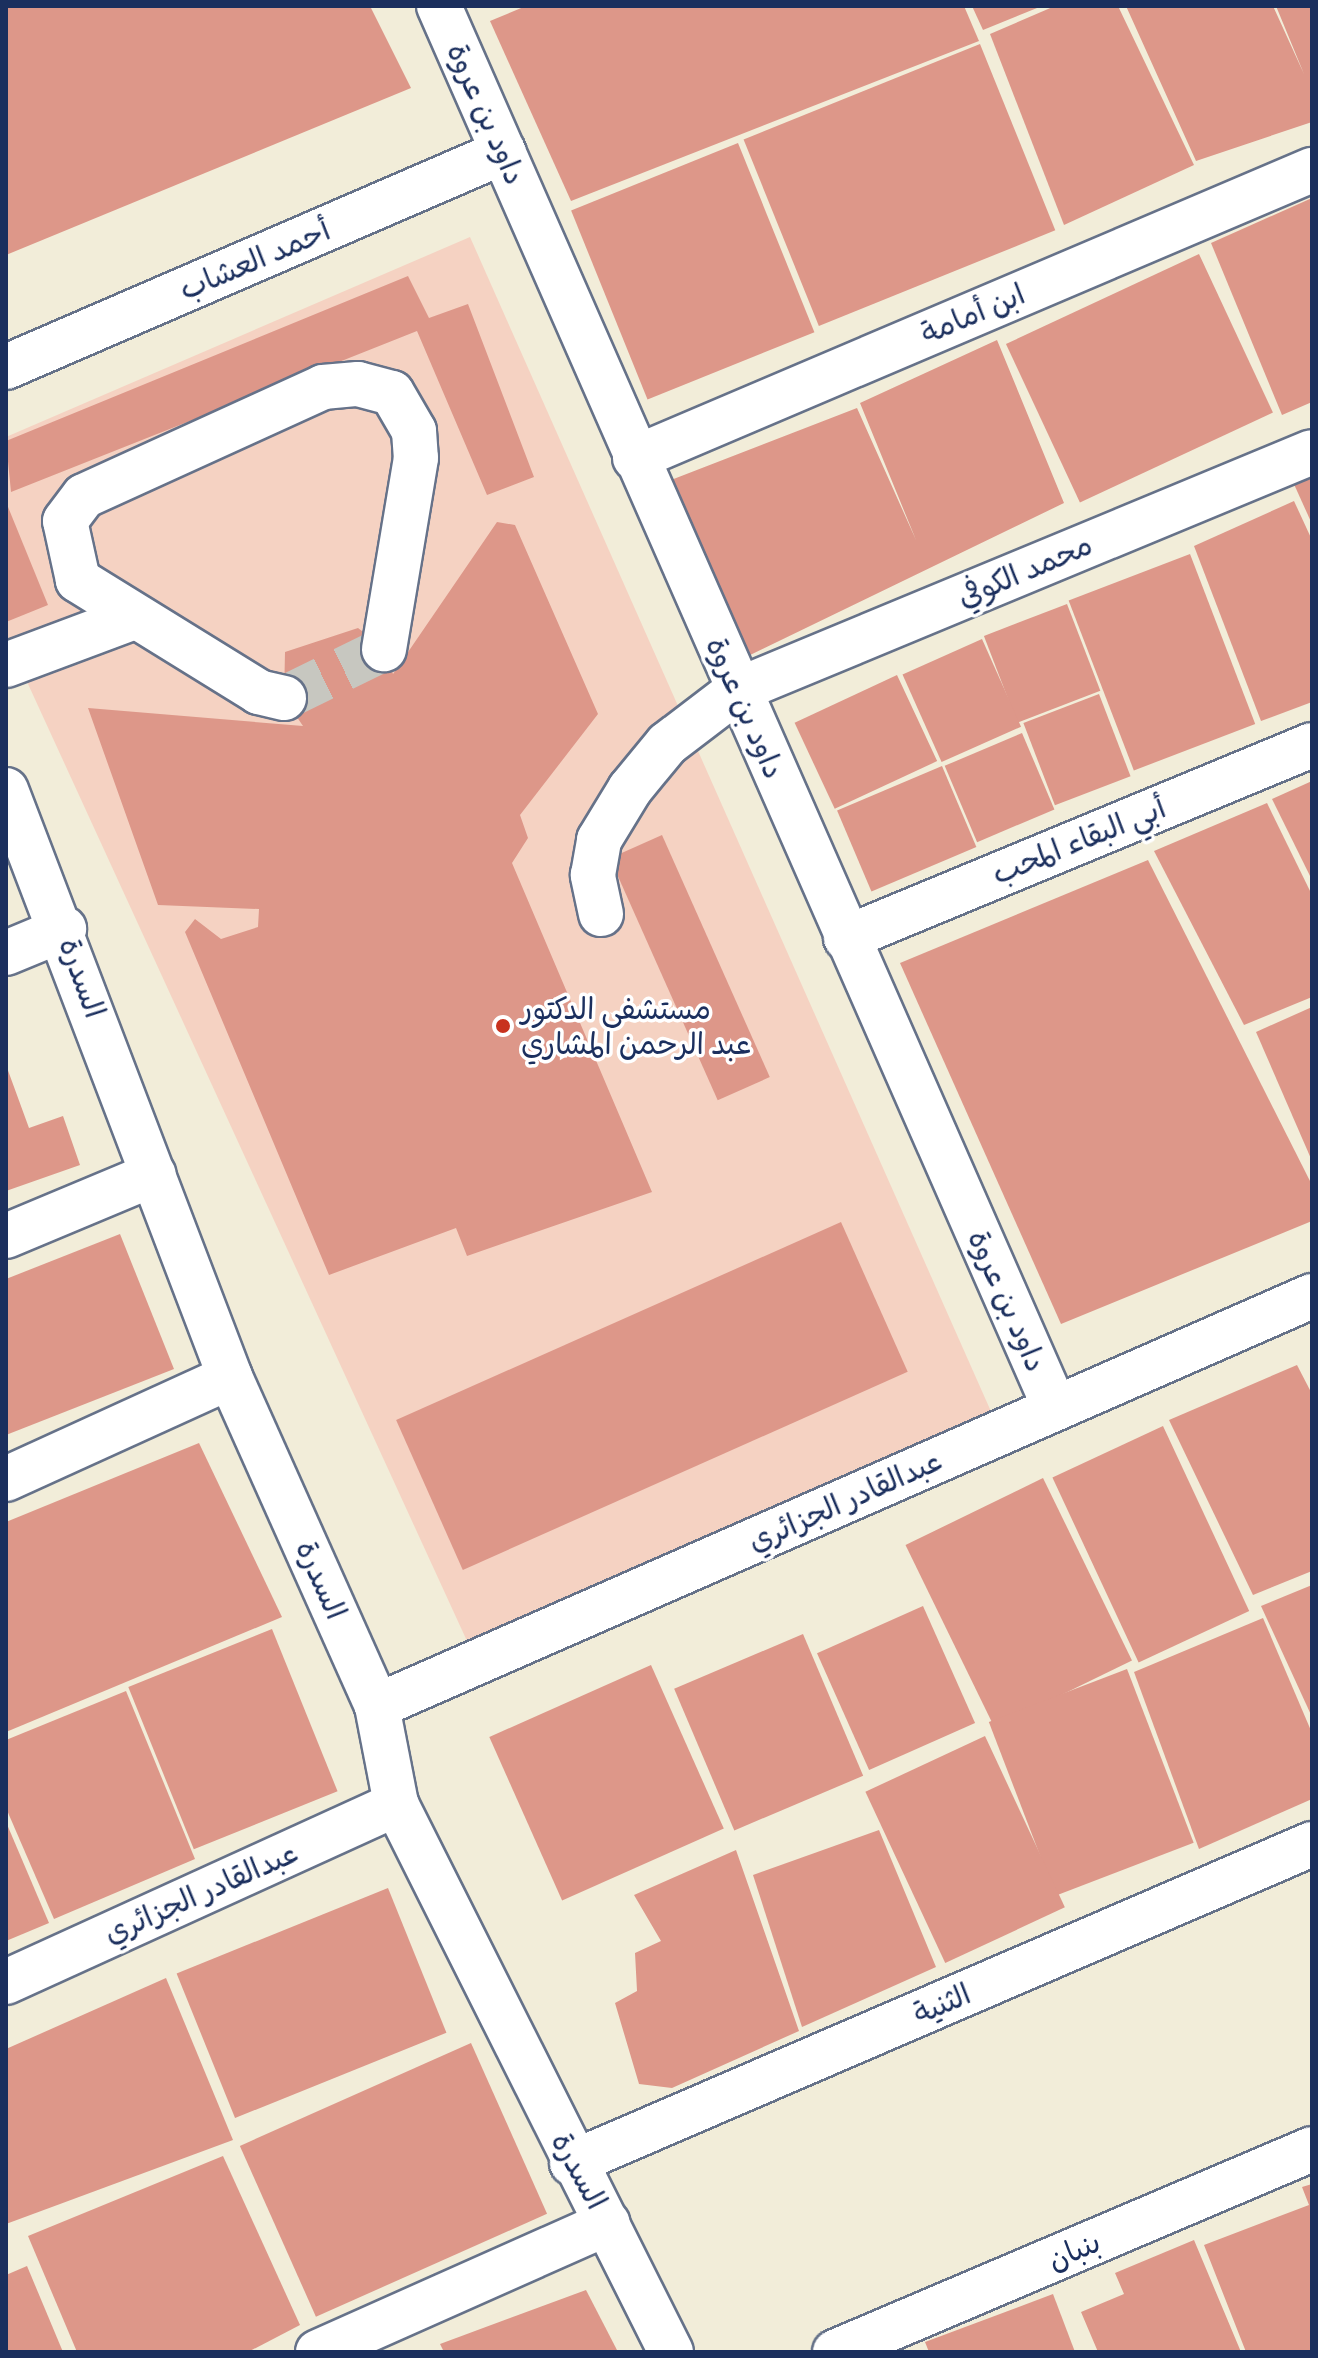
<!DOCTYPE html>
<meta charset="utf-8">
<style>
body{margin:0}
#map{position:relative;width:1318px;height:2358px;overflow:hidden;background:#f2edd9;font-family:Itim,"Playpen Sans Arabic",sans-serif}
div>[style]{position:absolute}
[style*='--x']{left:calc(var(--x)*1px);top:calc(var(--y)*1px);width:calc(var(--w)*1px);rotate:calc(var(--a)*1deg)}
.built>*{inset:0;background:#f5d2c2}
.building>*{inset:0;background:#dd9789;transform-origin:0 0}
.minor-tunnel>*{height:44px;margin-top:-22px;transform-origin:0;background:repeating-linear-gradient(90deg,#c7c7c0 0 44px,transparent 0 66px)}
.roads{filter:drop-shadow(2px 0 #667289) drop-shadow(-2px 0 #667289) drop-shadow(0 2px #667289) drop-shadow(0 -2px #667289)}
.minor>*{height:44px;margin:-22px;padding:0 22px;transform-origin:22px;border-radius:22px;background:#fff}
.dots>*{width:22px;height:22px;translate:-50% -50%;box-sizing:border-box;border:4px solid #fff;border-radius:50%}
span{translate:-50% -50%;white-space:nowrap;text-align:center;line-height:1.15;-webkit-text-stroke:7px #fff;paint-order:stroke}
.street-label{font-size:30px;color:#1b2f5e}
.poi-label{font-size:30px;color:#1b2f5e}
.left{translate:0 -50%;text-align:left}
.frame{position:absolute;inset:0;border:8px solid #1b2f5e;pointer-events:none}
</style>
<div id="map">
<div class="built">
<i style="clip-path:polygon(470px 237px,993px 1416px,467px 1641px,6px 636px,6px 437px)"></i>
</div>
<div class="building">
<i style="clip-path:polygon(6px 6px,370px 6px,411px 88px,6px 255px)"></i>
<i style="clip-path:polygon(526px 6px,964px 6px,979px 41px,571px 201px,490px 21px)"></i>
<i style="clip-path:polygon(972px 6px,1042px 6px,983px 30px)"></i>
<i style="clip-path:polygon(1055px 6px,1118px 6px,1194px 165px,1064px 225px,990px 34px)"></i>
<i style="clip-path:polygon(1126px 6px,1273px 6px,1304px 74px,1276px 6px,1312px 6px,1312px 122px,1196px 161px)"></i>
<i style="left:980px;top:44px;width:201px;height:255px;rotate:68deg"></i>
<i style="left:738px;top:143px;width:204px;height:180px;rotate:68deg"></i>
<i style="clip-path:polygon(1312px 198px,1312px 402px,1282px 415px,1211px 243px)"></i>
<i style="left:1199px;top:254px;width:175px;height:213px;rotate:65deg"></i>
<i style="clip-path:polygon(408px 276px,429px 318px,468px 304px,534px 477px,487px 495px,417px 331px,11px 492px,6px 441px)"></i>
<i style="clip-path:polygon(997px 340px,1064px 503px,746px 657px,671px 480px,857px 408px,916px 540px,860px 403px)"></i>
<i style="clip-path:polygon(1312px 473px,1312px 524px,1293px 482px)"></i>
<i style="clip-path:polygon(1294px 501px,1312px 540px,1312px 702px,1261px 721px,1194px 546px)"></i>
<i style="clip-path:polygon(6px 502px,48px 605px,6px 622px)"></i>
<i style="clip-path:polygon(497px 522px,515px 525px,598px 714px,520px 815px,528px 838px,512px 863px,652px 1192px,467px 1256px,456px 1228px,329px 1275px,185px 932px,195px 919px,221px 939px,258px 927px,259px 909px,158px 905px,88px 708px,303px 726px,284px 698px,285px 652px,358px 628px,384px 648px,393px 674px)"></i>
<i style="left:1190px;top:554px;width:182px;height:130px;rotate:69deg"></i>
<i style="left:1067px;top:604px;width:93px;height:89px;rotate:69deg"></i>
<i style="left:982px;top:639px;width:96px;height:87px;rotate:66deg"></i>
<i style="left:897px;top:675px;width:95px;height:113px;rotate:65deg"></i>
<i style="left:1099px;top:694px;width:88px;height:81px;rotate:69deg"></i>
<i style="left:1022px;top:733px;width:83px;height:84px;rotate:67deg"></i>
<i style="left:942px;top:766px;width:88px;height:114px;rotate:67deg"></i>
<i style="clip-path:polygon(1312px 781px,1312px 880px,1272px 799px)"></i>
<i style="clip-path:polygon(1267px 803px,1312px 895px,1312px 997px,1244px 1025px,1154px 851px)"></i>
<i style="left:662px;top:835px;width:265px;height:57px;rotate:66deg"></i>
<i style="clip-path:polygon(1148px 860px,1312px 1185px,1312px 1221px,1061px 1324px,900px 963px)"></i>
<i style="clip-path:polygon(1312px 1007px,1312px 1161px,1256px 1032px)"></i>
<i style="clip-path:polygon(6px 1065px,29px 1128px,63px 1116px,80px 1165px,6px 1191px)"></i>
<i style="left:841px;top:1222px;width:164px;height:487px;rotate:66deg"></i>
<i style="clip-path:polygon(120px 1234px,174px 1369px,6px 1435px,6px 1279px)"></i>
<i style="clip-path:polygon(1297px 1365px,1312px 1394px,1312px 1571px,1253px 1595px,1169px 1420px)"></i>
<i style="left:1163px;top:1426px;width:204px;height:122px;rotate:65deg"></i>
<i style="clip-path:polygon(199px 1443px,282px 1617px,6px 1732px,6px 1522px)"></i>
<i style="left:1043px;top:1478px;width:203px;height:153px;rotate:64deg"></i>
<i style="clip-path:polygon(1312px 1585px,1312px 1717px,1261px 1606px)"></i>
<i style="left:923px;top:1606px;width:128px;height:116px;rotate:66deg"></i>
<i style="clip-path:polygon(1263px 1618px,1312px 1733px,1312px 1799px,1199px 1849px,1134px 1672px)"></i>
<i style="left:272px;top:1629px;width:175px;height:155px;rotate:68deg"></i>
<i style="left:803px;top:1634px;width:154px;height:140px;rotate:67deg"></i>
<i style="left:651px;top:1665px;width:179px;height:177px;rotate:66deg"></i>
<i style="left:1127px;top:1669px;width:186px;height:148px;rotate:69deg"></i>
<i style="clip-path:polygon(126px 1691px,195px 1859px,54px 1919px,6px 1808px,6px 1740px)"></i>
<i style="left:985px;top:1736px;width:189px;height:132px;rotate:65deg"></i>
<i style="clip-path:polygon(6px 1822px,49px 1923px,6px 1941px)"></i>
<i style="clip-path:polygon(879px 1830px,936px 1967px,802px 2027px,753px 1875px)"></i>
<i style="clip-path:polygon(736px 1850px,799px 2031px,672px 2088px,639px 2084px,615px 2003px,637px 1991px,635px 1953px,661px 1941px,634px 1895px)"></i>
<i style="left:388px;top:1888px;width:156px;height:228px;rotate:68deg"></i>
<i style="clip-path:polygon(166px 1978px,233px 2140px,6px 2224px,6px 2049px)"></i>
<i style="left:471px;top:2043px;width:187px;height:253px;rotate:66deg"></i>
<i style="clip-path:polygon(223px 2156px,300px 2325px,248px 2352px,77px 2352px,28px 2236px)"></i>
<i style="clip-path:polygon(1312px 2184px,1312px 2352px,1246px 2352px,1204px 2245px,1309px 2205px,1302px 2187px)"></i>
<i style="clip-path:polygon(1194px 2240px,1241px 2352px,1098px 2352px,1081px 2312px,1124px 2294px,1115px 2273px)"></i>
<i style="clip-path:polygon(27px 2266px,63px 2352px,6px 2352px,6px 2275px)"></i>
<i style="clip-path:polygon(586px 2290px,618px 2352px,444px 2352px,440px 2344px)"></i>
<i style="clip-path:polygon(1053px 2294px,1075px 2352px,929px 2352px,925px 2342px)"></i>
</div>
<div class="minor-tunnel">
<i style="--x:284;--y:698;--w:111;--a:-26.1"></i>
</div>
<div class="roads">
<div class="minor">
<i style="--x:439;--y:6;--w:1531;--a:66.28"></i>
<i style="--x:6;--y:367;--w:542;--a:-23.39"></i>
<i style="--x:635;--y:458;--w:736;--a:-23.05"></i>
<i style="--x:6;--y:665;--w:134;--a:-20.5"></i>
<i style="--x:284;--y:698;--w:26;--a:-167"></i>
<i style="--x:259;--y:692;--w:213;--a:-148.3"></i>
<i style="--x:78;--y:580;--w:60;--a:-102.4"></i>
<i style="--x:65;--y:521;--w:31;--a:-53"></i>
<i style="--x:84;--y:496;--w:263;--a:-24.5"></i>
<i style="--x:323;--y:387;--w:35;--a:-5"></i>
<i style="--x:358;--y:384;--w:35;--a:15"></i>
<i style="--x:392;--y:393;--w:44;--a:59.9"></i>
<i style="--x:414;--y:431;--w:27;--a:86"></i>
<i style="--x:416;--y:458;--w:194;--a:99.5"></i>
<i style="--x:6;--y:790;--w:628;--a:69.11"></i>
<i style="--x:230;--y:1377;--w:360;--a:65.9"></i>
<i style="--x:377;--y:1706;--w:100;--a:79"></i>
<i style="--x:396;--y:1804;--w:613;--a:63.35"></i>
<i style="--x:601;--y:914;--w:40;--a:-102"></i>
<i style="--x:593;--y:875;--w:36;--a:-80"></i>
<i style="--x:599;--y:840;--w:60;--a:-58.7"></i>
<i style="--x:630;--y:789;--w:58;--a:-50.6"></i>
<i style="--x:667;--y:744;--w:89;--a:-37.3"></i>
<i style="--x:738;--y:690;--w:621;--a:-22.52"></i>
<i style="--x:846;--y:938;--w:504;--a:-22.5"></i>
<i style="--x:6;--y:953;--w:63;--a:-22.5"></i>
<i style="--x:6;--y:1236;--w:160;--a:-22.7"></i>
<i style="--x:6;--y:1479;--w:246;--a:-24.5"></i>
<i style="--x:377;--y:1706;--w:1021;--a:-23.68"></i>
<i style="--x:6;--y:1982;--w:429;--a:-24.5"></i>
<i style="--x:572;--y:2163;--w:806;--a:-23.32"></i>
<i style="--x:318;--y:2352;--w:317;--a:-24"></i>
<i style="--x:835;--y:2352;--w:518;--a:-23.05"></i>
</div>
</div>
<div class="dots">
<i style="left:503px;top:1026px;background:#c8321e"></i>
</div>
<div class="street-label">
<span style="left:486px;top:114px;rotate:66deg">داود بن عروة</span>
<span style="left:255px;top:260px;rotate:-23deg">أحمد العشاب</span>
<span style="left:973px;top:314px;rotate:-23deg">ابن أمامة</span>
<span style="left:1025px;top:571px;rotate:-23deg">محمد الكوفي</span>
<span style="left:745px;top:708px;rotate:66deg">داود بن عروة</span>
<span style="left:1079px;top:841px;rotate:-22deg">أبي البقاء المحب</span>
<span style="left:82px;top:978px;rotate:70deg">السدرة</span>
<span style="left:1007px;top:1301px;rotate:66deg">داود بن عروة</span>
<span style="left:845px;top:1501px;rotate:-24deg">عبدالقادر الجزائري</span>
<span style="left:321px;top:1580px;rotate:66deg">السدرة</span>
<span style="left:201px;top:1893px;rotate:-24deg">عبدالقادر الجزائري</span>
<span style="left:942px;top:2004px;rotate:-23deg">الثنية</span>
<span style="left:579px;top:2171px;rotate:61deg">السدرة</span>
<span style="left:1074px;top:2251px;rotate:-23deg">بنبان</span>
</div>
<div class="poi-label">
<span class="left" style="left:521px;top:1026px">مستشفى الدكتور<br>عبد الرحمن المشاري</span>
</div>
<div class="frame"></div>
</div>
